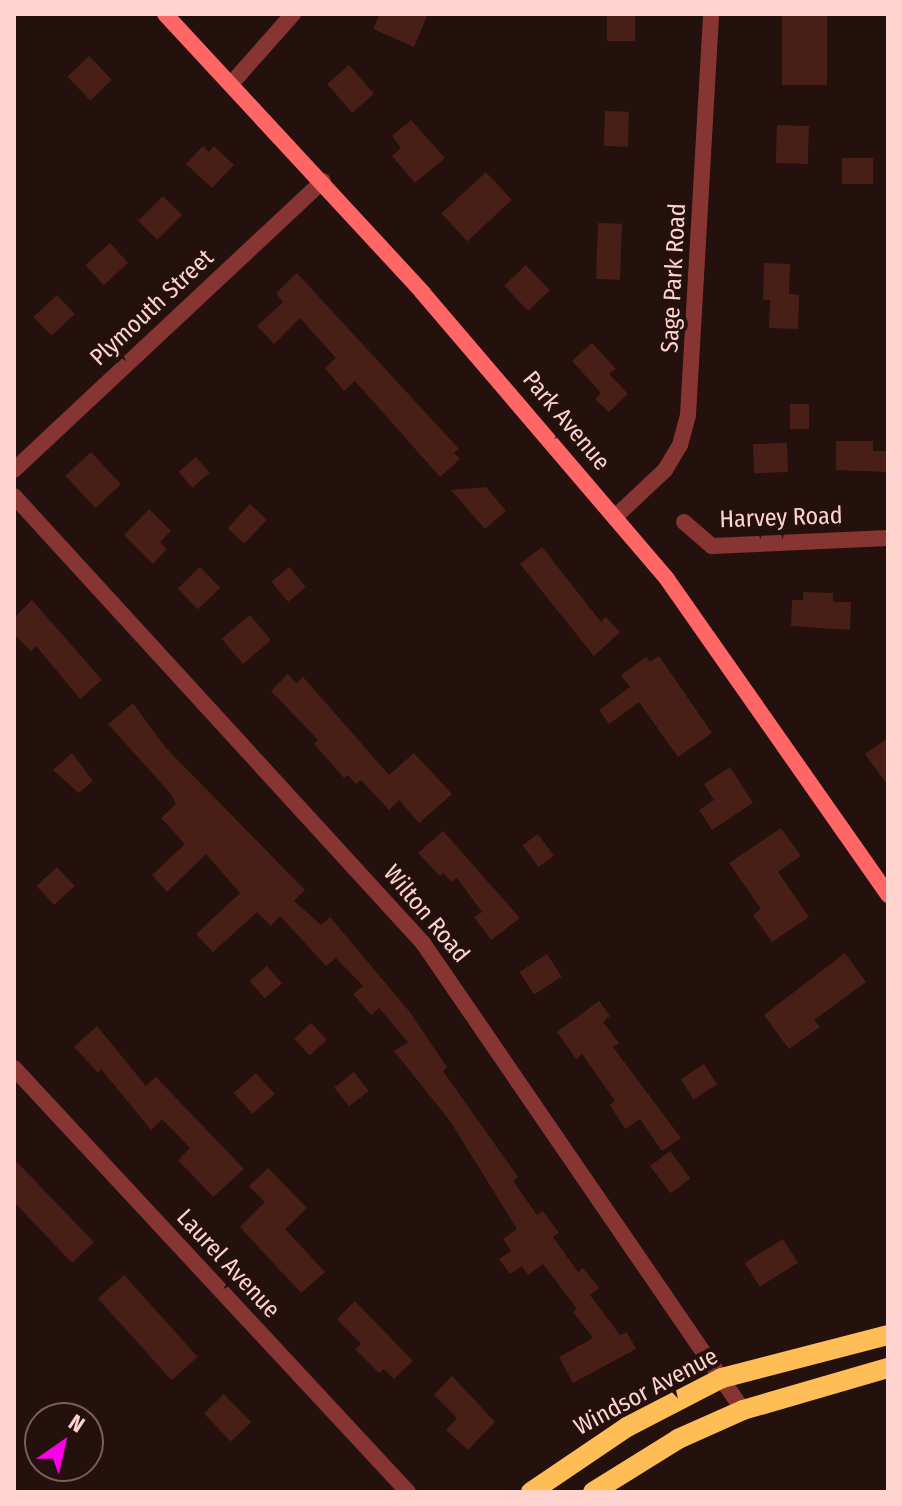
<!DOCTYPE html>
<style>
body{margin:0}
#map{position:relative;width:902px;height:1506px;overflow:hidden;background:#24100c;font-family:"Fira Sans Condensed",sans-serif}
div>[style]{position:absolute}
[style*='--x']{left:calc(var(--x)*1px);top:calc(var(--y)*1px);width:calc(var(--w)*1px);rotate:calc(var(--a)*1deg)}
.building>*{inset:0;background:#471f16;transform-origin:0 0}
.minor>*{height:16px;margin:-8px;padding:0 8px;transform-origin:8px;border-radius:8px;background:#873533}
.secondary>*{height:16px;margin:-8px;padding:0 8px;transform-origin:8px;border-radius:8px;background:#ff6766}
.primary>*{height:20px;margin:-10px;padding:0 10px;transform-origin:10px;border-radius:10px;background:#ffbd56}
span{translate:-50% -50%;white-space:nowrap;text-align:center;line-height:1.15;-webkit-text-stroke:8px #24100c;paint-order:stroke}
.street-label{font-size:24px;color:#ffd4cf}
.frame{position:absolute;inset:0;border:16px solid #ffd4cf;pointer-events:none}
.north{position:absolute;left:24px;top:1402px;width:80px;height:80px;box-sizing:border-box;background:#24100c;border:2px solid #7c5e5a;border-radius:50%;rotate:34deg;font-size:22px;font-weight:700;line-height:32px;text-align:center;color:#ffd4cf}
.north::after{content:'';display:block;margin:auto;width:28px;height:36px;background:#fa00e5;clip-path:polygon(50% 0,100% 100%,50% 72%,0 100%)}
</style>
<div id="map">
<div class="building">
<i style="clip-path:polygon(380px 14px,428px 14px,414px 47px,373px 29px)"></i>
<i style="left:607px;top:14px;width:28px;height:27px"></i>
<i style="left:782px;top:14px;width:45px;height:71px"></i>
<i style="left:89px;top:56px;width:33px;height:30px;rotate:46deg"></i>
<i style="left:349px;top:65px;width:38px;height:29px;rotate:49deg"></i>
<i style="left:605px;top:111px;width:24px;height:35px;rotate:2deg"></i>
<i style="clip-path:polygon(411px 120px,445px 158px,415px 183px,392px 156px,401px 148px,392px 136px)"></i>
<i style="left:777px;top:125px;width:32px;height:38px;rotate:2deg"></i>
<i style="clip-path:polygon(203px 146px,209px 152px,214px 146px,234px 165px,212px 188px,186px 164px)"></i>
<i style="left:842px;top:158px;width:31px;height:26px"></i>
<i style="left:486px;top:172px;width:38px;height:61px;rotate:47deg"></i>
<i style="left:163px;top:196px;width:27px;height:35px;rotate:45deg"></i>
<i style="left:598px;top:223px;width:24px;height:56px;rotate:2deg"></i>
<i style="left:110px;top:243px;width:27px;height:33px;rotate:48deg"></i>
<i style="clip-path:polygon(764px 263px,790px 264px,789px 294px,799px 295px,798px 329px,769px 328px,770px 300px,763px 300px)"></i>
<i style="left:526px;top:265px;width:35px;height:30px;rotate:47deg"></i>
<i style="clip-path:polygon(297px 273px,459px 449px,454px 453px,460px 459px,440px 477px,355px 381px,344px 391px,325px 368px,336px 358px,300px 318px,274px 344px,257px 326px,283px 302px,276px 293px)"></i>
<i style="left:57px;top:295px;width:26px;height:32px;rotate:47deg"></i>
<i style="clip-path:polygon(592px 343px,616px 369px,609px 374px,628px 394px,609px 412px,595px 399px,601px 393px,572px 361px)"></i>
<i style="left:790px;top:404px;width:19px;height:25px"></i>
<i style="clip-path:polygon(836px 441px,873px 441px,873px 451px,888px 451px,888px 472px,836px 470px)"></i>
<i style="left:787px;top:443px;width:29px;height:34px;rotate:88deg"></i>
<i style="left:91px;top:452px;width:44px;height:35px;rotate:47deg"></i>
<i style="left:196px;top:457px;width:21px;height:23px;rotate:49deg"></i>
<i style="clip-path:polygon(486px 487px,506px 511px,485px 529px,451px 490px)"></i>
<i style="left:250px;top:504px;width:23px;height:33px;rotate:43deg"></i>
<i style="clip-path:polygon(149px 509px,171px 531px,160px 542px,167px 549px,153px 564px,124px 535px)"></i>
<i style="clip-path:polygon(542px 547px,601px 622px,606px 617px,620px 632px,594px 656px,520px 564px)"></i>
<i style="left:200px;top:567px;width:29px;height:31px;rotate:46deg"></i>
<i style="left:289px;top:567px;width:26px;height:23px;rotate:50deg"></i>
<i style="clip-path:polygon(803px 592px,833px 593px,833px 602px,851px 602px,850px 630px,791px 626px,792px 600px,803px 600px)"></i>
<i style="clip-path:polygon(32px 600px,102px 680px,80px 699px,36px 646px,31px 651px,14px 635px,14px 618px)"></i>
<i style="left:250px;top:615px;width:33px;height:37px;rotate:50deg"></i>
<i style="clip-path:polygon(659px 656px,712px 733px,678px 757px,639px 702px,609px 724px,599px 710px,630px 687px,621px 675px,646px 657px,650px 662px)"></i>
<i style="clip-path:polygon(288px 674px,296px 683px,303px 677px,389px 775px,414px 753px,452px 794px,419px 823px,399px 800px,389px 810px,361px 780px,356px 784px,348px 775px,344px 778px,314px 744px,318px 740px,271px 691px)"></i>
<i style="clip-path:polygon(133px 703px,165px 747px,305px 890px,294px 901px,321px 925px,330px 917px,409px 1011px,447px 1067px,443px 1071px,518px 1177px,513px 1181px,537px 1215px,543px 1211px,559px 1233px,553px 1237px,578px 1272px,583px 1268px,599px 1288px,590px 1295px,620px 1335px,627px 1332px,636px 1349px,573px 1383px,559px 1357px,593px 1338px,573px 1312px,577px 1309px,543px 1264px,528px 1275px,522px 1266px,510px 1274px,499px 1259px,511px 1251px,503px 1239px,517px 1229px,450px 1121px,394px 1051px,408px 1042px,379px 1008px,371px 1015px,353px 994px,363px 986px,336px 958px,326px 966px,280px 916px,271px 926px,257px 912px,213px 952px,196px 934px,240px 893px,206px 854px,167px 892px,152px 875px,185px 844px,161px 818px,176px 804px,170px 793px,108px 724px)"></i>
<i style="clip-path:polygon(888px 738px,888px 786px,865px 754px)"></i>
<i style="clip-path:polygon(72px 753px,93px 781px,79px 793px,53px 770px)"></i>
<i style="clip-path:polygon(730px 767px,753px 803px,712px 830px,699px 810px,714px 800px,704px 784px)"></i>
<i style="clip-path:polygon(781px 828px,801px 856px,778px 872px,809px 917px,772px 942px,753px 915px,761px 909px,729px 863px)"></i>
<i style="clip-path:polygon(443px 831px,520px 918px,491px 940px,474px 917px,482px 912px,457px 878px,452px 882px,443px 873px,440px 876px,418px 853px)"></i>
<i style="left:538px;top:834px;width:27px;height:19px;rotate:54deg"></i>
<i style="left:57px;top:867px;width:26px;height:28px;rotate:47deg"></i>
<i style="clip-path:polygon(845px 953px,866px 982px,814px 1020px,820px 1027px,789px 1049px,764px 1015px)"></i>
<i style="left:547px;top:954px;width:27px;height:33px;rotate:57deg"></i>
<i style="left:267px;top:966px;width:23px;height:23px;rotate:49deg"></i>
<i style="clip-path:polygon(599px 1001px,610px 1016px,603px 1022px,619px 1043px,613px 1047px,681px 1138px,662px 1151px,640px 1119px,625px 1129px,610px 1105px,615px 1101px,582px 1054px,576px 1059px,557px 1032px)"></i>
<i style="left:311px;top:1023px;width:23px;height:23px;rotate:47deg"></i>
<i style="clip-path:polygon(97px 1026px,146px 1086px,156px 1077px,244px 1169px,213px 1197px,178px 1160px,190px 1148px,162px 1119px,151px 1130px,101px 1069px,98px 1073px,74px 1047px)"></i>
<i style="left:704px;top:1064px;width:24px;height:28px;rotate:57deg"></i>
<i style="left:354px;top:1072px;width:24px;height:25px;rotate:52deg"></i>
<i style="left:256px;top:1073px;width:28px;height:30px;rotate:48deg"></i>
<i style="left:670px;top:1151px;width:34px;height:25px;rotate:53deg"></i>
<i style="clip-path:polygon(14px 1159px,94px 1242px,72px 1263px,14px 1202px)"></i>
<i style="clip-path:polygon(268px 1168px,307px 1208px,285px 1229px,325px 1272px,301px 1293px,240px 1227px,265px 1202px,249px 1186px)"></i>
<i style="left:783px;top:1239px;width:28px;height:45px;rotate:58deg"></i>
<i style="left:124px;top:1275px;width:110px;height:35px;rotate:48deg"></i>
<i style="clip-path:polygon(355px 1301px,413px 1361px,394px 1379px,384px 1369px,379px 1373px,355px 1349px,361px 1344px,337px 1319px)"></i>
<i style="clip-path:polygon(452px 1376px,495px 1422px,468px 1450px,446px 1430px,457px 1418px,434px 1395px)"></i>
<i style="left:224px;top:1394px;width:39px;height:28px;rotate:46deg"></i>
</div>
<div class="minor">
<i style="--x:231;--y:84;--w:94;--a:-48.5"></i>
<i style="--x:14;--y:470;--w:423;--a:-43.1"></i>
<i style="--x:14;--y:496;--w:606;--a:47.54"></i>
<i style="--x:423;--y:943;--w:566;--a:55.58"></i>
<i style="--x:615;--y:517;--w:69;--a:-43.2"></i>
<i style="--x:665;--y:470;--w:29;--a:-59"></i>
<i style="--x:680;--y:445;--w:31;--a:-75"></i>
<i style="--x:688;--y:415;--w:402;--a:-86.7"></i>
<i style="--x:684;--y:522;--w:37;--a:41"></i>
<i style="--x:712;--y:546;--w:176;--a:-2.6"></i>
<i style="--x:14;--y:1068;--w:579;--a:47.1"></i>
</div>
<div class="secondary">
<i style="--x:165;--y:14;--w:379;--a:47.2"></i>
<i style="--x:422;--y:292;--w:377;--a:49.5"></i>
<i style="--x:667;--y:579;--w:386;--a:55"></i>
</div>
<div class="primary">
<i style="--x:531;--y:1492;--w:116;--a:-34.1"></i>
<i style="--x:627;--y:1427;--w:107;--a:-27.3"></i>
<i style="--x:722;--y:1378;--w:171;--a:-14.5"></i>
<i style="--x:593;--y:1492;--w:100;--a:-31.9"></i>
<i style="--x:678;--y:1439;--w:71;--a:-24"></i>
<i style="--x:743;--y:1410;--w:151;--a:-16.2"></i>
</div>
<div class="street-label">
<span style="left:674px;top:278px;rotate:-87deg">Sage Park Road</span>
<span style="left:152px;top:308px;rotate:-43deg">Plymouth Street</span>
<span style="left:566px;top:421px;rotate:50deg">Park Avenue</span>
<span style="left:781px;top:518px;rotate:-2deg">Harvey Road</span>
<span style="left:426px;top:914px;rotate:50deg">Wilton Road</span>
<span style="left:228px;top:1264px;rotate:47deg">Laurel Avenue</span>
<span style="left:646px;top:1392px;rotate:-28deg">Windsor Avenue</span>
</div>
<div class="frame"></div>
<div class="north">N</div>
</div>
